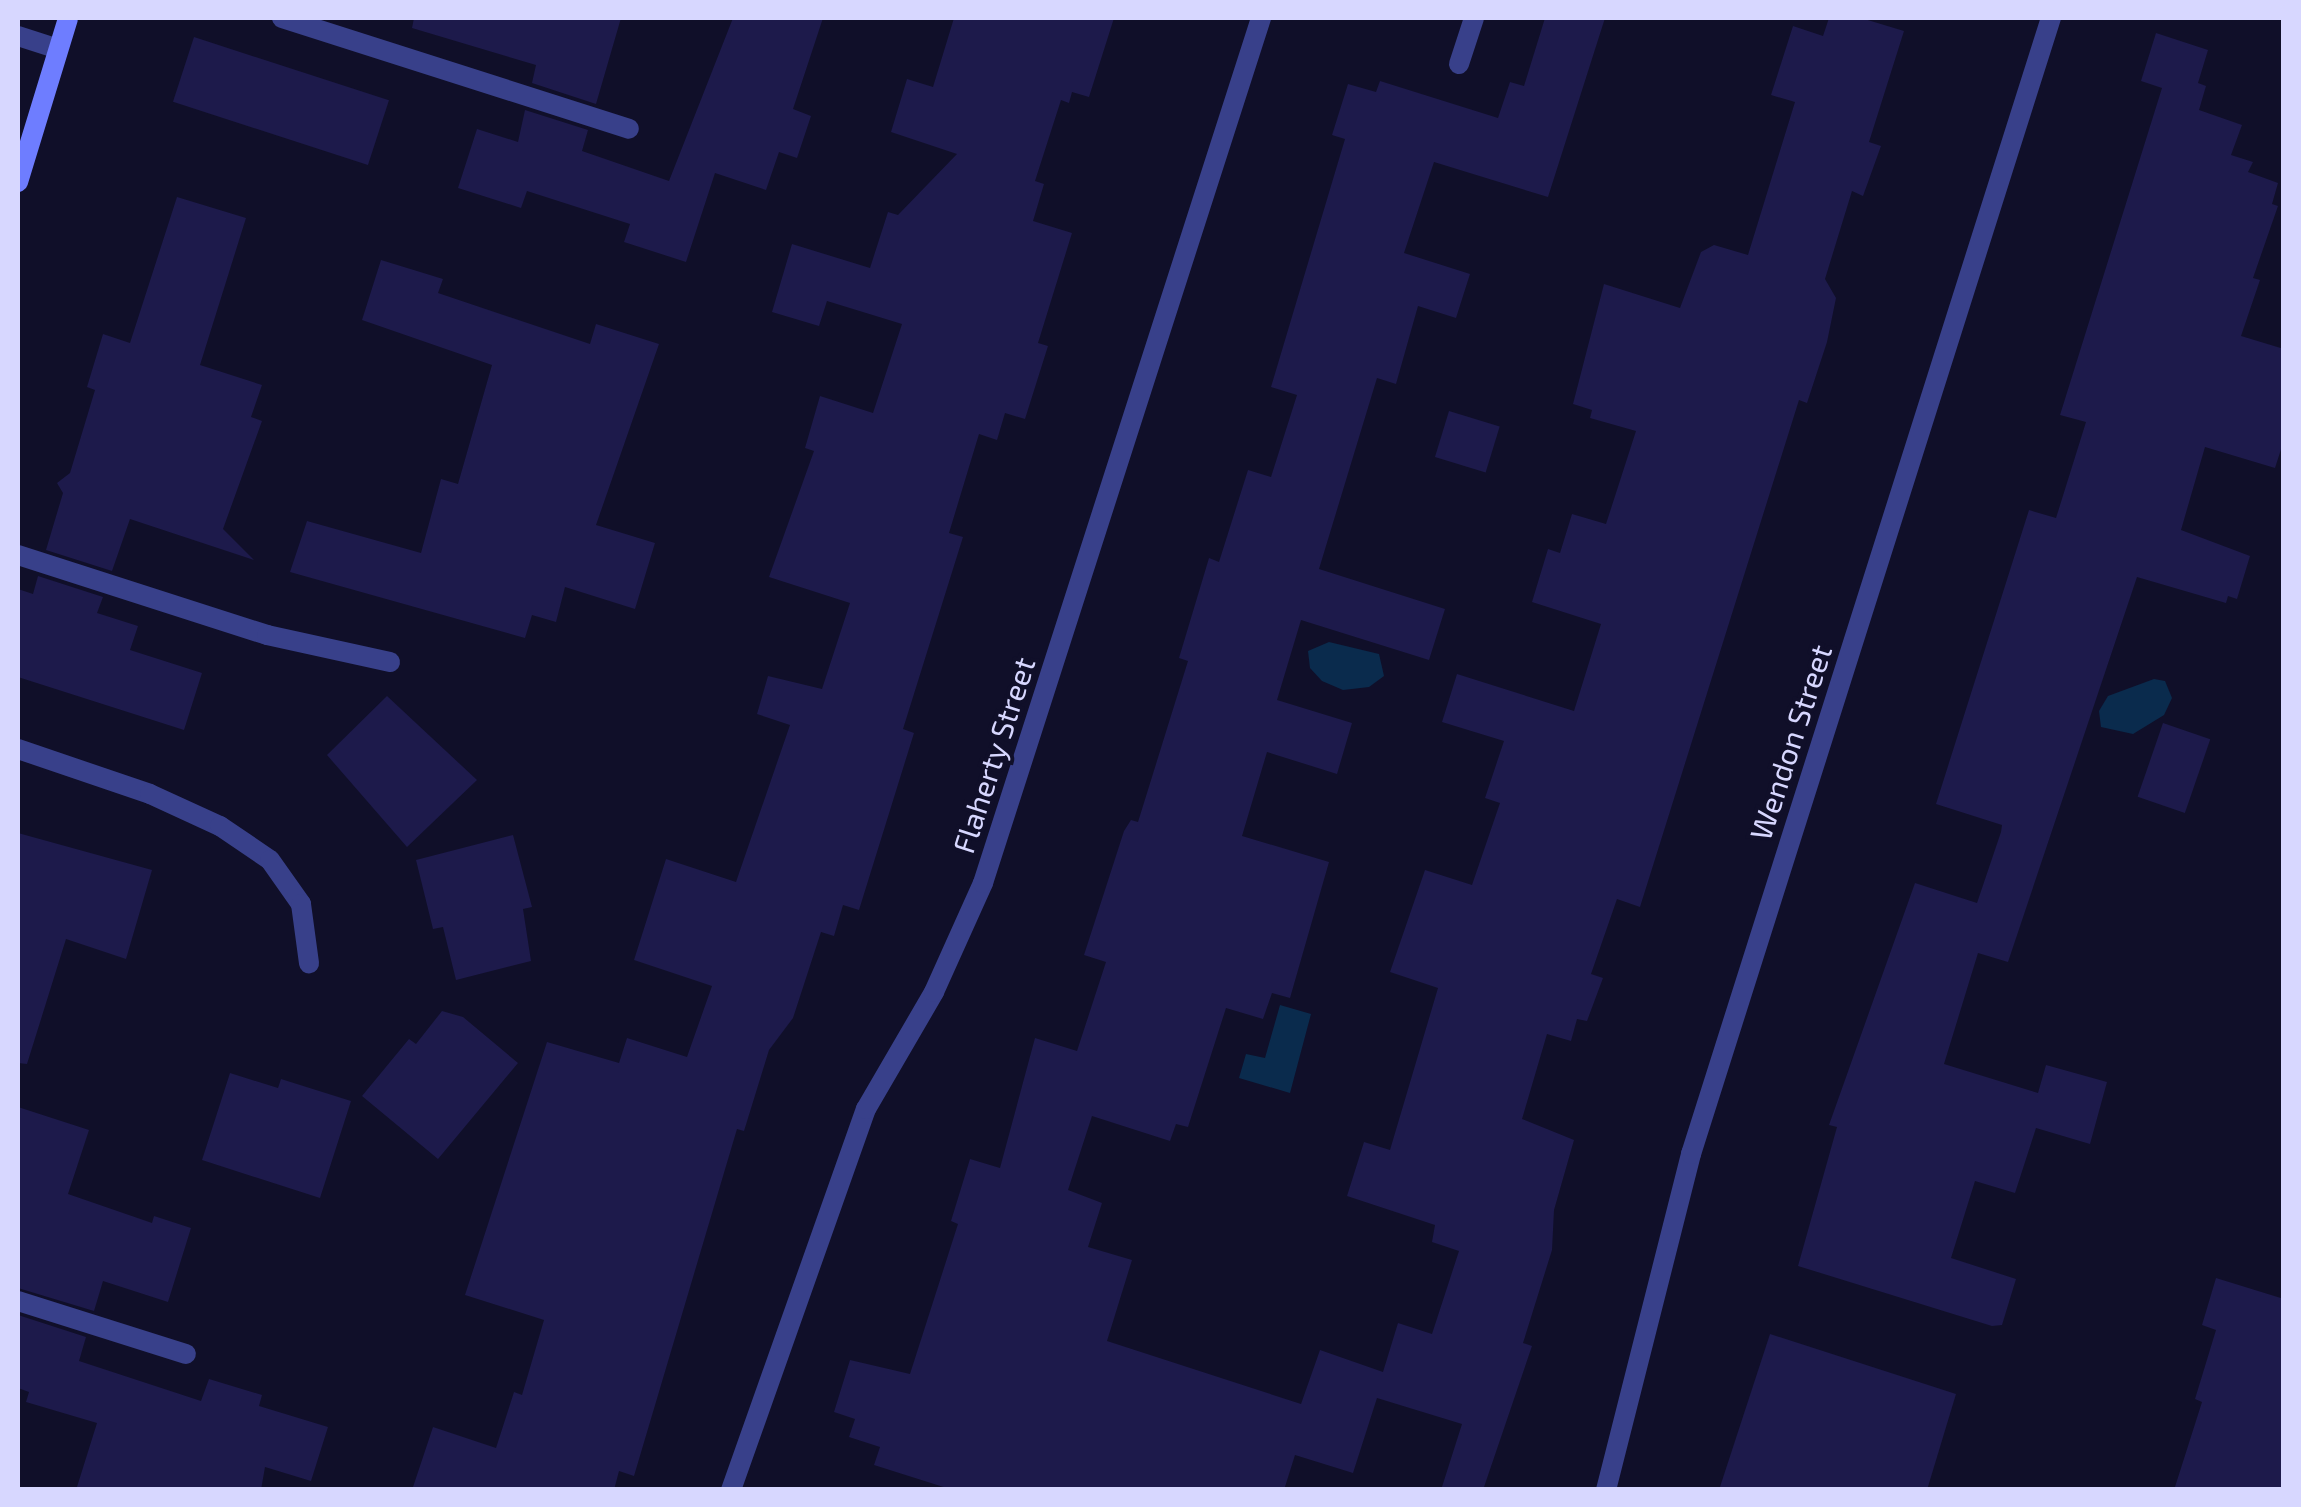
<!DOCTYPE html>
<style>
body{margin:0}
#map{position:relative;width:2301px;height:1507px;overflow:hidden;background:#100f29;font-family:"Exo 2",sans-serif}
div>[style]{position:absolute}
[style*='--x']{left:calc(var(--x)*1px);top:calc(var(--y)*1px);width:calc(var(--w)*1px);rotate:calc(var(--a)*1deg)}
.water>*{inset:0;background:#0a2b4d}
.building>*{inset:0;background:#1d1a4b;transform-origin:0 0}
.lane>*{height:20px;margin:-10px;padding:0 10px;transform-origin:10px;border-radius:10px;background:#38408a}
.street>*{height:20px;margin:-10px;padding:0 10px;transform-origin:10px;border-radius:10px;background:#38408a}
.secondary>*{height:20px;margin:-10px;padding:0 10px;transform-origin:10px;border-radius:10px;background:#6e7dff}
span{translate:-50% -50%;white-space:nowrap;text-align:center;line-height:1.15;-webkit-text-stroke:8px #100f29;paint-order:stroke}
.street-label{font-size:30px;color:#d7d7ff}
.frame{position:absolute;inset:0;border:20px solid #d7d7ff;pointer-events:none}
</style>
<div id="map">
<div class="water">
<i style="clip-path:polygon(1329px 642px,1379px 654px,1384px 676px,1369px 687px,1343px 690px,1322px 681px,1310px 668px,1308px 651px)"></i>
<i style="clip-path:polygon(2154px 679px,2165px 681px,2172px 698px,2164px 715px,2133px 734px,2101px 727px,2099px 711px,2108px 696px)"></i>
<i style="clip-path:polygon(1280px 1005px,1311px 1014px,1290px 1093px,1239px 1078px,1246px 1054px,1265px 1058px)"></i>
</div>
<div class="building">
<i style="clip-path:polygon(414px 18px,621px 18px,596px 104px,532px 83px,536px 65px,412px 28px)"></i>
<i style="clip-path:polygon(733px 18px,823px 18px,793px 109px,811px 116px,797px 158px,779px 152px,766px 190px,715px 173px,686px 262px,624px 242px,630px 224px,527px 191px,521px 208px,458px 188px,477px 129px,518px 142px,525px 110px,588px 130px,582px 151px,669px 181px)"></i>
<i style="clip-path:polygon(954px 18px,1114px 18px,1089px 97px,1072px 92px,1069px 103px,1061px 100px,1035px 181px,1044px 184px,1033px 221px,1072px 233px,1038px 343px,1048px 346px,1025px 419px,1005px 413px,997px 440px,979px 434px,949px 533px,963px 537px,903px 729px,914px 733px,859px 910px,843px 905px,834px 936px,821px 932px,793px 1018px,769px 1050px,744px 1131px,737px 1129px,634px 1476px,619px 1471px,614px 1490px,412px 1490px,433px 1427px,496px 1448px,514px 1392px,522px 1395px,544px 1320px,465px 1295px,547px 1042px,619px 1063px,627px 1038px,687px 1057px,712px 986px,634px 960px,666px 859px,736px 882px,790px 725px,757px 714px,768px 676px,822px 689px,850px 603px,769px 577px,814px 451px,805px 448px,820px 396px,873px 413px,902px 324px,827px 301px,819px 326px,772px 312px,792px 244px,870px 268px,888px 212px,898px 215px,957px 154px,891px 132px,907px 79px,933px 87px)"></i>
<i style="clip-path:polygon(1545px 18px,1605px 18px,1548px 197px,1434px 162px,1404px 253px,1470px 274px,1456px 318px,1418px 306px,1396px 384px,1377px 378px,1319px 569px,1445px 609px,1429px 660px,1301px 620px,1277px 700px,1352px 723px,1337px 774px,1267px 752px,1242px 836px,1329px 862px,1290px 998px,1272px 993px,1263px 1019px,1226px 1008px,1188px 1127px,1176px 1124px,1170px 1141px,1092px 1116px,1068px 1190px,1102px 1203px,1088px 1247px,1132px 1260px,1107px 1341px,1301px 1404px,1320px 1350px,1383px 1372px,1398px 1323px,1432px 1334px,1459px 1251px,1432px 1242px,1435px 1225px,1347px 1196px,1364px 1142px,1390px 1150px,1438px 988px,1390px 972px,1425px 870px,1472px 885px,1500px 803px,1485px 798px,1504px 741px,1442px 722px,1457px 674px,1574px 711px,1601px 624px,1532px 602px,1548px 549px,1560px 553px,1572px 514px,1606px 524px,1636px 431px,1590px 418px,1592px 410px,1573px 404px,1604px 284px,1680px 308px,1701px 252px,1714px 245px,1748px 255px,1795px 102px,1771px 95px,1793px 26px,1823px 36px,1829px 18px,1861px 18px,1904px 31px,1869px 142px,1881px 146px,1863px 196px,1852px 191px,1825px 279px,1836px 298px,1827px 342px,1807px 403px,1799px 400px,1640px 907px,1617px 899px,1591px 974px,1603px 978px,1587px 1021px,1577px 1019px,1571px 1041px,1547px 1034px,1522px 1119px,1574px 1140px,1554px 1210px,1552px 1250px,1523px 1343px,1532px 1346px,1483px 1490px,1441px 1490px,1462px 1424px,1377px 1398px,1353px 1473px,1295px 1455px,1284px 1490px,953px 1490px,874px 1465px,880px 1447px,849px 1437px,855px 1419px,834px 1412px,850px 1360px,910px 1374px,958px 1224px,951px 1221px,970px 1159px,1000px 1168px,1035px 1038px,1077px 1051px,1106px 962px,1084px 955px,1124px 831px,1131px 820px,1138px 822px,1188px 661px,1179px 658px,1209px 558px,1219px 562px,1248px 470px,1271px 477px,1297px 395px,1271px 387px,1345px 139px,1332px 135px,1348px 84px,1376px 92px,1380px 81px,1498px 118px,1510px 82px,1524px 86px)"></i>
<i style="clip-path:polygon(2156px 33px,2208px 50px,2198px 83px,2206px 86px,2199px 110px,2242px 125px,2231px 155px,2253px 162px,2248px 172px,2278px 183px,2272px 204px,2278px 206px,2253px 278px,2260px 280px,2241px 336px,2284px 349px,2284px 440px,2275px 468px,2205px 447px,2181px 530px,2250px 556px,2237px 599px,2228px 596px,2226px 603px,2137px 577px,2008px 962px,1978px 953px,1944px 1064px,2038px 1093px,2046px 1065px,2107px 1082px,2090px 1144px,2036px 1128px,2015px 1193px,1975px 1181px,1951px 1258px,2016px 1279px,2002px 1325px,1992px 1326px,1798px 1266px,1837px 1127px,1829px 1125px,1915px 883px,1977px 903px,2001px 832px,2002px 825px,1936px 804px,2029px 510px,2056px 518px,2086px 422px,2060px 415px,2162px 88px,2141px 81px)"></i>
<i style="left:194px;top:37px;width:205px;height:68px;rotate:18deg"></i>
<i style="clip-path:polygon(177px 197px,246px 218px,200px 365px,262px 385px,251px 417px,262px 421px,223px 529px,254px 560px,130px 519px,112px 571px,46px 550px,63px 493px,57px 483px,70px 473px,95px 390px,87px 387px,103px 334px,130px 343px)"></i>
<i style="clip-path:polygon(381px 260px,443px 279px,438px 293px,590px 344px,596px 324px,659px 344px,596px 525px,655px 543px,635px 609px,565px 587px,556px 622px,532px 615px,525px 638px,290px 572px,307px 521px,421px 553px,441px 479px,458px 484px,492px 365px,362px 320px)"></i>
<i style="left:1449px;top:411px;width:53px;height:48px;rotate:17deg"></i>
<i style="clip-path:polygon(38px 576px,103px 597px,97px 613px,138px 626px,130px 650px,202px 673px,184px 730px,18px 677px,18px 589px,33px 594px)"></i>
<i style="clip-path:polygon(387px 696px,477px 780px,407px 847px,327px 755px)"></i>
<i style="left:2163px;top:723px;width:50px;height:78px;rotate:19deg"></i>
<i style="clip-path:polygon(18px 833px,152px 870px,126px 959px,66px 939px,27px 1064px,18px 1063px)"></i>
<i style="clip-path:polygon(513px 835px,532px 907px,523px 909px,531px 961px,456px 980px,443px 927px,433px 929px,416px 860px)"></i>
<i style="clip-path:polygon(442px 1011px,463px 1017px,518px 1063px,438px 1159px,362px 1096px,409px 1039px,416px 1044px)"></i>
<i style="clip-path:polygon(230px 1073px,278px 1088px,281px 1079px,351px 1101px,320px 1198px,202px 1160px)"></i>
<i style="clip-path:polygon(18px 1107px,89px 1130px,68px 1194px,152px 1223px,154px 1216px,191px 1228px,168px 1302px,103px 1281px,94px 1311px,18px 1288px)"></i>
<i style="clip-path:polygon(2216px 1278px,2284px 1299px,2284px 1490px,2174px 1490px,2202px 1402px,2195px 1399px,2216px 1330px,2202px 1325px)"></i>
<i style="clip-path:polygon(18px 1315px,86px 1337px,79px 1361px,201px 1401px,209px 1379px,262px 1395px,259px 1406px,328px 1427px,311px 1481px,265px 1467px,261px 1490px,76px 1490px,97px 1423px,26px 1402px,29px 1392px,18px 1388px)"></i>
<i style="clip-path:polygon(1770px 1334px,1956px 1394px,1927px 1490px,1719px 1490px)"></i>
</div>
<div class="lane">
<i style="--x:282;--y:18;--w:364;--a:17.7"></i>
<i style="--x:1459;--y:64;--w:48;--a:-71.9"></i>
<i style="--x:18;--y:555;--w:262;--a:17.8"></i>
<i style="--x:267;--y:635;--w:126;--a:12.4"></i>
<i style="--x:18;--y:1301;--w:176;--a:17.5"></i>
</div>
<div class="street">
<i style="--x:18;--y:36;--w:40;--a:18"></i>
<i style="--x:18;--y:749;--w:139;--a:18.8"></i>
<i style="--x:150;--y:794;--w:77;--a:24.6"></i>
<i style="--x:220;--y:826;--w:60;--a:34.2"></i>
<i style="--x:270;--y:860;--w:54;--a:54.8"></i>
<i style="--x:301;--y:904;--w:60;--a:82.3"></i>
<i style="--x:731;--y:1490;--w:404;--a:-70.5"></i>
<i style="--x:866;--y:1109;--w:135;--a:-59.8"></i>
<i style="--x:934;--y:992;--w:120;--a:-65.8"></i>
<i style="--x:983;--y:883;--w:909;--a:-72.18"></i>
<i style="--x:1606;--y:1490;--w:347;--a:-75.8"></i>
<i style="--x:1691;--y:1154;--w:1192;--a:-72.42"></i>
</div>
<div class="secondary">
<i style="--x:18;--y:182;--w:171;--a:-73"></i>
</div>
<div class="street-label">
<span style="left:1790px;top:742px;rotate:-72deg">Wendon Street</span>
<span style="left:993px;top:755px;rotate:-72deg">Flaherty Street</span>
</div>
<div class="frame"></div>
</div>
